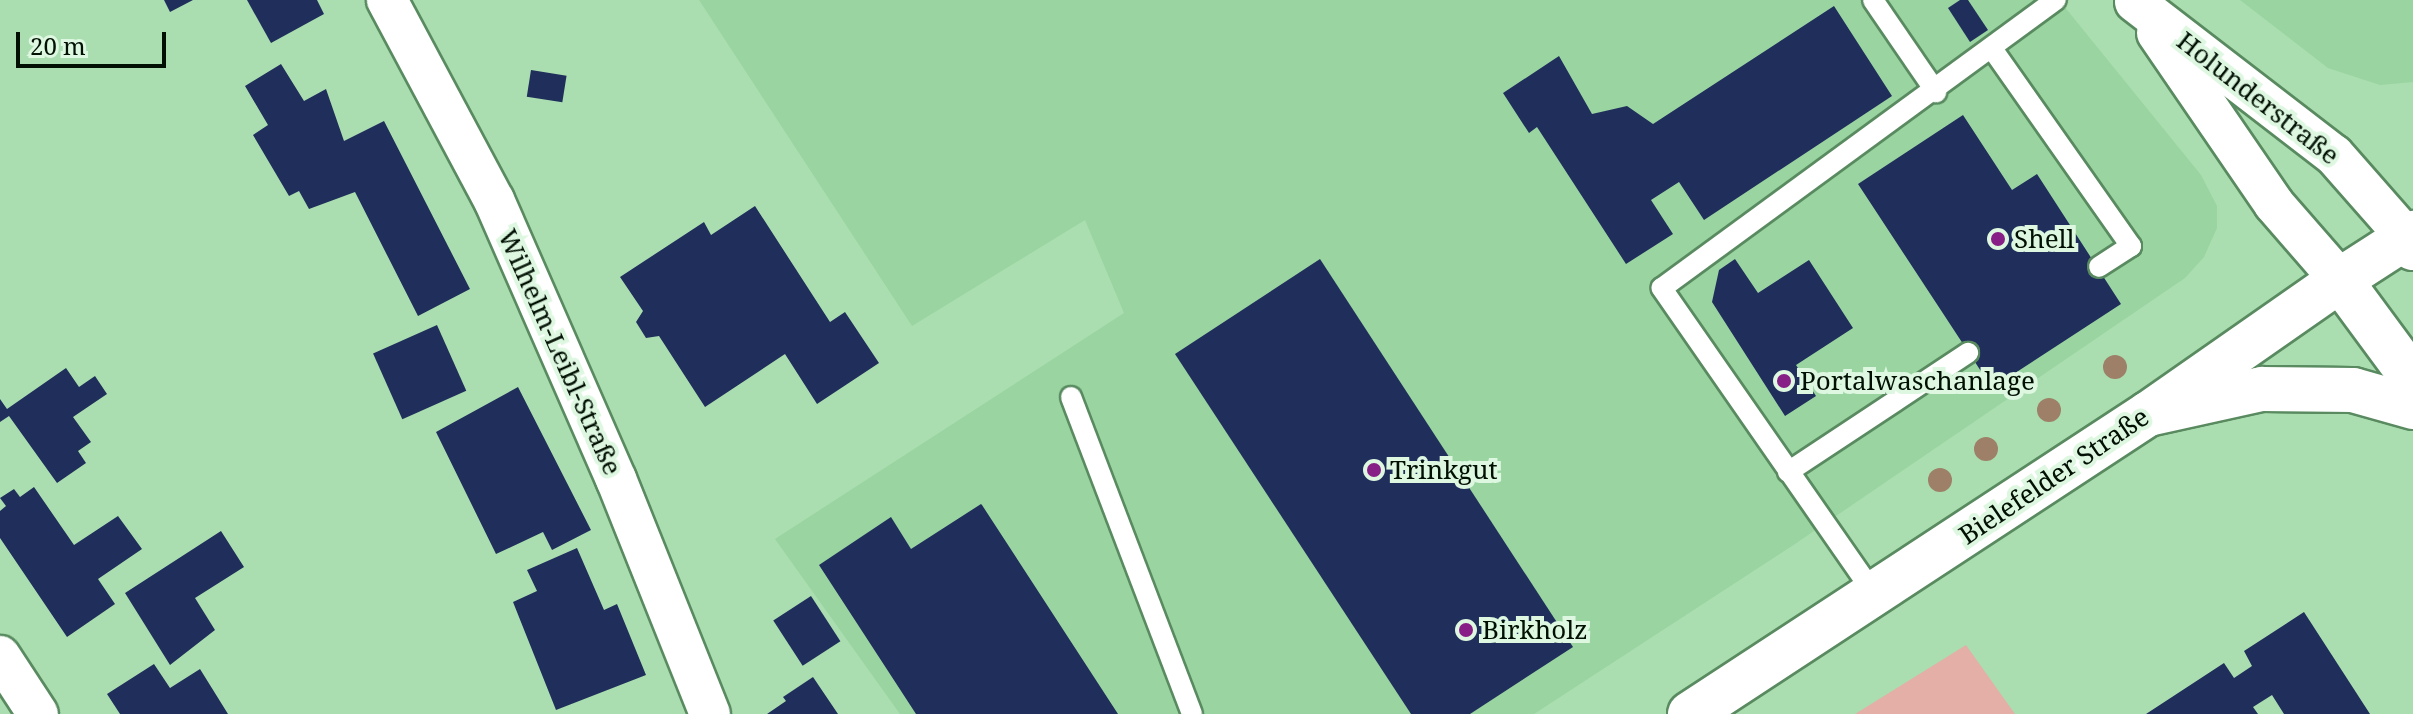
<!DOCTYPE html>
<meta charset="utf-8">
<style>
body{margin:0}
#map{position:relative;width:2413px;height:714px;overflow:hidden;background:#aadeb0;font-family:"Noto Serif",serif}
div>[style]{position:absolute}
[style*='--x']{left:calc(var(--x)*1px);top:calc(var(--y)*1px);width:calc(var(--w)*1px);rotate:calc(var(--a)*1deg)}
.built>*{inset:0;background:#99d4a1}
.green>*{inset:0;background:#e3afa7}
.building>*{inset:0;background:#202e5b;transform-origin:0 0}
.roads{filter:drop-shadow(2px 0 #598a60) drop-shadow(-2px 0 #598a60) drop-shadow(0 2px #598a60) drop-shadow(0 -2px #598a60)}
.service>*{height:20px;margin:-10px;padding:0 10px;transform-origin:10px;border-radius:10px;background:#fff}
.minor>*{height:40px;margin:-20px;padding:0 20px;transform-origin:20px;border-radius:20px;background:#fff}
.secondary>*{height:44px;margin:-22px;padding:0 22px;transform-origin:22px;border-radius:22px;background:#fff}
.primary>*{height:44px;margin:-22px;padding:0 22px;transform-origin:22px;border-radius:22px;background:#fff}
.trunk>*{height:44px;margin:-22px;padding:0 22px;transform-origin:22px;border-radius:22px;background:#fff}
.trees>*{width:24px;height:24px;margin:-12px;border-radius:50%;background:#9d8067}
.dots>*{width:22px;height:22px;translate:-50% -50%;box-sizing:border-box;border:4px solid #ddf7e0;border-radius:50%}
span{translate:-50% -50%;white-space:nowrap;text-align:center;line-height:1.15;-webkit-text-stroke:8px #ddf7e0;paint-order:stroke}
.street-label{font-size:26px;color:#011003}
.poi-label{font-size:26px;color:#011003}
.left{translate:0 -50%;text-align:left}
.scale{position:absolute;left:16px;top:32px;width:150px;height:36px;box-sizing:border-box;border:4px solid #011003;border-top:0;padding-left:10px;font-size:24px;line-height:28px;white-space:nowrap;color:#011003;-webkit-text-stroke:6px #ddf7e0;paint-order:stroke}
</style>
<div id="map">
<div class="built">
<i style="clip-path:polygon(699px 0,2059px 0,2201px 175px,2217px 206px,2217px 228px,2204px 257px,2185px 278px,1792px 546px,1534px 714px,900px 714px,775px 539px,1124px 313px,1085px 220px,912px 326px)"></i>
<i style="clip-path:polygon(2240px 0,2413px 0,2413px 82px,2380px 85px,2328px 68px)"></i>
</div>
<div class="green">
<i style="clip-path:polygon(1966px 645px,2015px 714px,1855px 714px)"></i>
</div>
<div class="building">
<i style="clip-path:polygon(164px 0,193px 0,170px 12px)"></i>
<i style="clip-path:polygon(247px 0,317px 0,324px 14px,271px 43px)"></i>
<i style="clip-path:polygon(1960px 0,1968px 0,1988px 30px,1970px 42px,1948px 8px)"></i>
<i style="clip-path:polygon(1834px 6px,1892px 96px,1704px 220px,1679px 182px,1651px 200px,1673px 234px,1626px 264px,1537px 127px,1529px 133px,1503px 93px,1559px 56px,1592px 114px,1627px 106px,1653px 124px)"></i>
<i style="clip-path:polygon(281px 64px,304px 101px,326px 89px,344px 141px,384px 121px,470px 289px,418px 316px,355px 192px,309px 209px,299px 191px,289px 196px,253px 135px,268px 125px,245px 86px)"></i>
<i style="left:531px;top:70px;width:36px;height:27px;rotate:9deg"></i>
<i style="clip-path:polygon(1963px 115px,2012px 190px,2037px 174px,2121px 304px,1992px 388px,1858px 184px)"></i>
<i style="clip-path:polygon(755px 206px,830px 322px,845px 312px,879px 363px,817px 404px,785px 354px,705px 407px,659px 336px,646px 338px,636px 322px,643px 311px,620px 277px,704px 222px,711px 235px)"></i>
<i style="clip-path:polygon(1320px 259px,1573px 647px,1470px 714px,1411px 714px,1175px 354px)"></i>
<i style="clip-path:polygon(1735px 259px,1758px 293px,1809px 260px,1853px 328px,1796px 365px,1816px 396px,1785px 416px,1712px 302px,1719px 270px)"></i>
<i style="left:437px;top:325px;width:72px;height:70px;rotate:66deg"></i>
<i style="clip-path:polygon(66px 368px,79px 387px,95px 376px,107px 394px,73px 417px,91px 442px,78px 451px,86px 463px,57px 483px,9px 416px,0 422px,0 399px,7px 409px)"></i>
<i style="clip-path:polygon(518px 387px,591px 530px,552px 550px,543px 532px,496px 554px,436px 432px)"></i>
<i style="clip-path:polygon(34px 487px,74px 545px,118px 516px,142px 549px,98px 579px,115px 604px,67px 637px,0 538px,0 511px,6px 506px,0 498px,14px 489px,20px 497px)"></i>
<i style="clip-path:polygon(981px 504px,982px 505px,1118px 714px,916px 714px,819px 565px,891px 517px,911px 549px)"></i>
<i style="clip-path:polygon(221px 531px,244px 567px,195px 598px,215px 630px,170px 665px,125px 593px)"></i>
<i style="clip-path:polygon(577px 548px,604px 610px,617px 604px,646px 675px,556px 710px,513px 602px,537px 591px,527px 570px)"></i>
<i style="left:811px;top:596px;width:54px;height:45px;rotate:57deg"></i>
<i style="clip-path:polygon(2304px 612px,2370px 714px,2284px 714px,2272px 695px,2253px 707px,2258px 714px,2146px 714px,2224px 663px,2234px 678px,2252px 666px,2244px 651px)"></i>
<i style="clip-path:polygon(154px 664px,170px 688px,200px 669px,228px 714px,120px 714px,107px 694px)"></i>
<i style="clip-path:polygon(813px 677px,838px 714px,767px 714px,786px 701px,783px 697px)"></i>
</div>
<div class="roads">
<div class="service">
<i style="--x:1873;--y:0;--w:112;--a:55.6"></i>
<i style="--x:1993;--y:50;--w:240;--a:54.9"></i>
<i style="--x:2131;--y:246;--w:38;--a:147"></i>
<i style="--x:1071;--y:397;--w:339;--a:69.1"></i>
<i style="--x:1788;--y:472;--w:216;--a:-33.5"></i>
<i style="--x:1875;--y:595;--w:374;--a:-124.8"></i>
<i style="--x:1662;--y:288;--w:488;--a:-36.2"></i>
</div>
<div class="minor">
<i style="--x:387;--y:0;--w:227;--a:61.9"></i>
<i style="--x:494;--y:200;--w:305;--a:66.4"></i>
<i style="--x:616;--y:479;--w:253;--a:68.2"></i>
<i style="--x:2135;--y:2;--w:251;--a:37.6"></i>
<i style="--x:2334;--y:155;--w:109;--a:48.7"></i>
<i style="--x:2157;--y:33;--w:207;--a:55.6"></i>
<i style="--x:2274;--y:204;--w:101;--a:49"></i>
<i style="--x:0;--y:656;--w:69;--a:56.8"></i>
</div>
<div class="secondary">
<i style="--x:1690;--y:714;--w:548;--a:-33.23"></i>
<i style="--x:2148;--y:414;--w:234;--a:-34.9"></i>
</div>
<div class="primary">
<i style="--x:2340;--y:280;--w:87;--a:-32.8"></i>
</div>
<div class="trunk">
<i style="--x:2406;--y:237;--w:13;--a:58"></i>
<i style="--x:2340;--y:280;--w:123;--a:53.6"></i>
<i style="--x:2148;--y:414;--w:117;--a:-12.4"></i>
<i style="--x:2262;--y:389;--w:91;--a:0.6"></i>
<i style="--x:2353;--y:390;--w:62;--a:15.8"></i>
</div>
</div>
<div class="trees">
<i style="left:2115px;top:367px"></i>
<i style="left:2049px;top:410px"></i>
<i style="left:1986px;top:449px"></i>
<i style="left:1940px;top:480px"></i>
</div>
<div class="dots">
<i style="left:1998px;top:239px;background:#871f86"></i>
<i style="left:1784px;top:381px;background:#871f86"></i>
<i style="left:1374px;top:470px;background:#871f86"></i>
<i style="left:1466px;top:630px;background:#871f86"></i>
</div>
<div class="street-label">
<span style="left:2258px;top:98px;rotate:38deg">Holunderstraße</span>
<span style="left:560px;top:352px;rotate:66deg">Wilhelm-Leibl-Straße</span>
<span style="left:2054px;top:476px;rotate:-34deg">Bielefelder Straße</span>
</div>
<div class="poi-label">
<span class="left" style="left:2014px;top:239px">Shell</span>
<span class="left" style="left:1800px;top:381px">Portalwaschanlage</span>
<span class="left" style="left:1390px;top:470px">Trinkgut</span>
<span class="left" style="left:1482px;top:630px">Birkholz</span>
</div>
<div class="scale">20 m</div>
</div>
